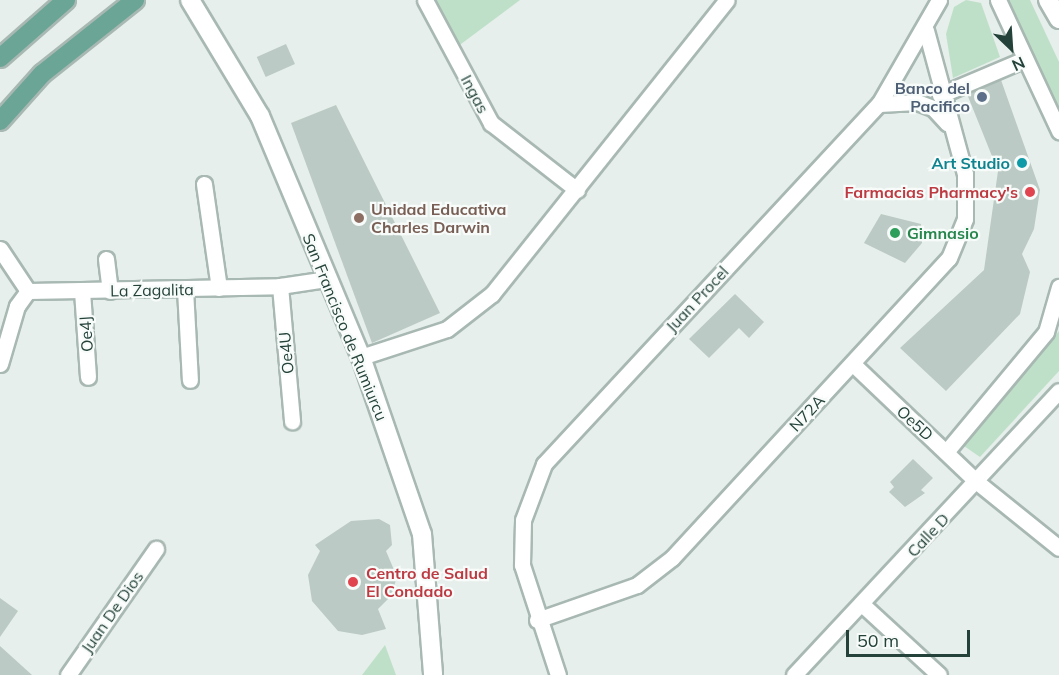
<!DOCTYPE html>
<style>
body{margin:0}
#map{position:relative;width:1059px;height:675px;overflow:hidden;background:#e6efeb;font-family:Mulish,sans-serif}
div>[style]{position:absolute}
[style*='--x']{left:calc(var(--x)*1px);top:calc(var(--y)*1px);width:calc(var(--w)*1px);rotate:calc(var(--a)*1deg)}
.green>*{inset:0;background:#bfe0c8}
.building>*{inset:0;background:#bbcac4;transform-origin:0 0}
.roads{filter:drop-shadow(2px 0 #a8b8b2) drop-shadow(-2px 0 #a8b8b2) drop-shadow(0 2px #a8b8b2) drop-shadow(0 -2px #a8b8b2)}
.minor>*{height:15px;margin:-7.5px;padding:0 7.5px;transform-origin:7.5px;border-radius:7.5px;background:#fff}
.tertiary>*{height:18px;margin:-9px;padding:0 9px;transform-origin:9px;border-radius:9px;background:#fff}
.secondary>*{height:18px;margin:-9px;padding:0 9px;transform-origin:9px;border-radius:9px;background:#fff}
.primary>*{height:18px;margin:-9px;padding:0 9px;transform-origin:9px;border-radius:9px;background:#6aa596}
.dots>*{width:16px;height:16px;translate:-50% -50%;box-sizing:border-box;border:3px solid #f7fbf9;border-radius:50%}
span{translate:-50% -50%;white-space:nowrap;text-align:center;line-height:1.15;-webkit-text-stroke:4.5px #f7fbf9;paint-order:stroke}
.service-label{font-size:16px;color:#4e5e75;font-weight:700}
.right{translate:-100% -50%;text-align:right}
.street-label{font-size:16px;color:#24423a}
.culture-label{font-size:16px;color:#0d838f;font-weight:700}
.health-label{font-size:16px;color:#be3a42;font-weight:700}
.left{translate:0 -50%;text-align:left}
.education-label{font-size:16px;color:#785e54;font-weight:700}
.leisure-label{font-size:16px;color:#27864d;font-weight:700}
.north{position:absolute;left:981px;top:18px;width:60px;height:60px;-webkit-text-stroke:4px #f7fbf9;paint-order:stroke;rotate:155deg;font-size:16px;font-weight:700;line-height:24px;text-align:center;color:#24423a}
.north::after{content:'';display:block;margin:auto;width:21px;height:27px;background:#24423a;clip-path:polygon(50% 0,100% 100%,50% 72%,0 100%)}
.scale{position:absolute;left:846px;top:630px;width:124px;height:27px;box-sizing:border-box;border:3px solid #24423a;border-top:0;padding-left:8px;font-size:18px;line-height:21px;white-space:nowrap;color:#24423a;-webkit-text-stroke:4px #f7fbf9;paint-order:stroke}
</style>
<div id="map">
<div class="green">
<i style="clip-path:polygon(433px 0,520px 0,457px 47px)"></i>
<i style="clip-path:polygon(966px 0,981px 3px,1000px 57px,953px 78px,946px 34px,954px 7px)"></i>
<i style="clip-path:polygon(1009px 0,1030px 0,1059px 62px,1059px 113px)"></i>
<i style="clip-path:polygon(1059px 331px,1059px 371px,980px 457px,964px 446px)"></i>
<i style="clip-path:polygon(385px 645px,396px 675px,362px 675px)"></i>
</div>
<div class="building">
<i style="left:286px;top:44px;width:22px;height:32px;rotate:66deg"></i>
<i style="clip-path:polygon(1001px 80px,1040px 190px,1034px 229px,1022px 254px,1030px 272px,1020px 314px,946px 391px,900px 348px,984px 270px,998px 171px,967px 94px)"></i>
<i style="clip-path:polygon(336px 105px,440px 313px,372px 343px,291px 123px)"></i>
<i style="clip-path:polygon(881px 214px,921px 224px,922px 243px,905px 263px,864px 243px)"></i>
<i style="clip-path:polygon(735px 294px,764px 322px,749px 338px,739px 328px,709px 358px,689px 339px)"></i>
<i style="clip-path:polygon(913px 459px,933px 478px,921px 490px,925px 493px,905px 507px,889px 492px,894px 487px,890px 482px)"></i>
<i style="clip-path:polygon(379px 519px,390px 525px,392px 545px,386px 551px,397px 577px,391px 596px,378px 609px,386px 629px,362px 635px,338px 631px,312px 601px,308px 575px,320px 551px,315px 545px,351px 521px)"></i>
<i style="clip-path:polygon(0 598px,18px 611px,0 637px)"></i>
<i style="clip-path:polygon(0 646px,32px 675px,0 675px)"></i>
</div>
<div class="roads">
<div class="minor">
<i style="--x:425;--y:0;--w:140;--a:61.8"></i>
<i style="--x:491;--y:123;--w:109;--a:37.9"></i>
<i style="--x:998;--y:0;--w:145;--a:65"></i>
<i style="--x:940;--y:95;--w:92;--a:-23"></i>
<i style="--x:879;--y:104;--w:38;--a:-3"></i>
<i style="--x:917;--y:102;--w:17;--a:21"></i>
<i style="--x:933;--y:108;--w:21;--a:47"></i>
<i style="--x:204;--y:184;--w:105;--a:81.8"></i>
<i style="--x:0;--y:249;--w:50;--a:56.3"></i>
<i style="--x:106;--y:259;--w:32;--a:83"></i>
<i style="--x:280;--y:286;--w:136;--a:84.9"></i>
<i style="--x:185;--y:289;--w:91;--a:86.9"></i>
<i style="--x:28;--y:291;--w:252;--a:-1.1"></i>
<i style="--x:280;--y:286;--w:48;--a:-8.5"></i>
<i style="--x:82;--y:291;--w:86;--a:86"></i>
<i style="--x:361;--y:357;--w:90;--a:-18"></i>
<i style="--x:447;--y:329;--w:57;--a:-37.9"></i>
<i style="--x:492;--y:294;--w:376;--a:-51.4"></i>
<i style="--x:0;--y:364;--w:60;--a:-73.7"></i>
<i style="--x:17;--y:306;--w:19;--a:-54"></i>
<i style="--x:853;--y:364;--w:171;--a:43.6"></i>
<i style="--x:977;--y:482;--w:105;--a:38.8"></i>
<i style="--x:946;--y:452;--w:156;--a:-50.2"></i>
<i style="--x:1046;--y:332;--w:47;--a:-73.9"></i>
<i style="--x:863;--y:605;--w:103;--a:42.6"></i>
<i style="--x:537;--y:620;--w:106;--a:-19.3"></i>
<i style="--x:637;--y:585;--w:44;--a:-37.6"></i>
<i style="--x:672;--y:558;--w:408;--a:-47.3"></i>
<i style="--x:949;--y:258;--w:42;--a:-67.7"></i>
<i style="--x:965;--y:219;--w:45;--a:-90"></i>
<i style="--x:965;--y:174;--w:149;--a:-105.2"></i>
<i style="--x:68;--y:675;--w:154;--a:-55.1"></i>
<i style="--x:558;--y:675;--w:116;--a:-108.1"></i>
<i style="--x:522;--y:565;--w:45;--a:-88.7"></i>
<i style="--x:523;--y:520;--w:60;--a:-69.4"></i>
<i style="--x:544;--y:464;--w:492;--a:-47.1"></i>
<i style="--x:879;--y:104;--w:120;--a:-60"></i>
<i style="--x:794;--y:675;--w:388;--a:-47"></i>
</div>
<div class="tertiary">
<i style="--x:1048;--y:0;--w:22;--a:60"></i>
</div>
<div class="secondary">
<i style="--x:190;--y:0;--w:135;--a:58.9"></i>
<i style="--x:260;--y:116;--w:261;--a:67.3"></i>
<i style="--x:361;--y:357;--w:187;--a:71"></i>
<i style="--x:422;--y:534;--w:141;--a:85.5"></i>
</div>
<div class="primary">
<i style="--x:0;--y:58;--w:88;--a:-41.3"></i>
<i style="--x:0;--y:121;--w:63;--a:-48.2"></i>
<i style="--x:42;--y:74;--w:119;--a:-38.5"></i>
</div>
</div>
<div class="dots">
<i style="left:982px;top:97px;background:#5c6f8a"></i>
<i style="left:1022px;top:163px;background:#0f9aa8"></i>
<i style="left:1030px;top:192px;background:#e0444e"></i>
<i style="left:359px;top:218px;background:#8d6e63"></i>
<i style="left:895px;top:233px;background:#2e9e5b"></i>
<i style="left:353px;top:582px;background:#e0444e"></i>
</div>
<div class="service-label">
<span class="right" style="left:970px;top:97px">Banco del<br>Pacifico</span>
</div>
<div class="street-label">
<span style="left:475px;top:94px;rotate:62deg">Ingas</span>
<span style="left:152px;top:290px;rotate:-1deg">La Zagalita</span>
<span style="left:697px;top:299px;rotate:-47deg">Juan Procel</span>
<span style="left:345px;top:327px;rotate:68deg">San Francisco de Rumiurcu</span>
<span style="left:86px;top:334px;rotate:-94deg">Oe4J</span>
<span style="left:286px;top:353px;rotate:-95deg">Oe4U</span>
<span style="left:807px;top:413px;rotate:-47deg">N72A</span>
<span style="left:915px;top:423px;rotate:43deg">Oe5D</span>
<span style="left:928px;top:535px;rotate:-47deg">Calle D</span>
<span style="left:112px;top:612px;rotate:-55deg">Juan De Dios</span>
</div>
<div class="culture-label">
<span class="right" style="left:1010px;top:163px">Art Studio</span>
</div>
<div class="health-label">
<span class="right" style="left:1018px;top:192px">Farmacias Pharmacy's</span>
<span class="left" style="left:366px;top:582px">Centro de Salud<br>El Condado</span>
</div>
<div class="education-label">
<span class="left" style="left:371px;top:218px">Unidad Educativa<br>Charles Darwin</span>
</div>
<div class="leisure-label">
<span class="left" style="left:907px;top:233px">Gimnasio</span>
</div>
<div class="north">N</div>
<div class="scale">50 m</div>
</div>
